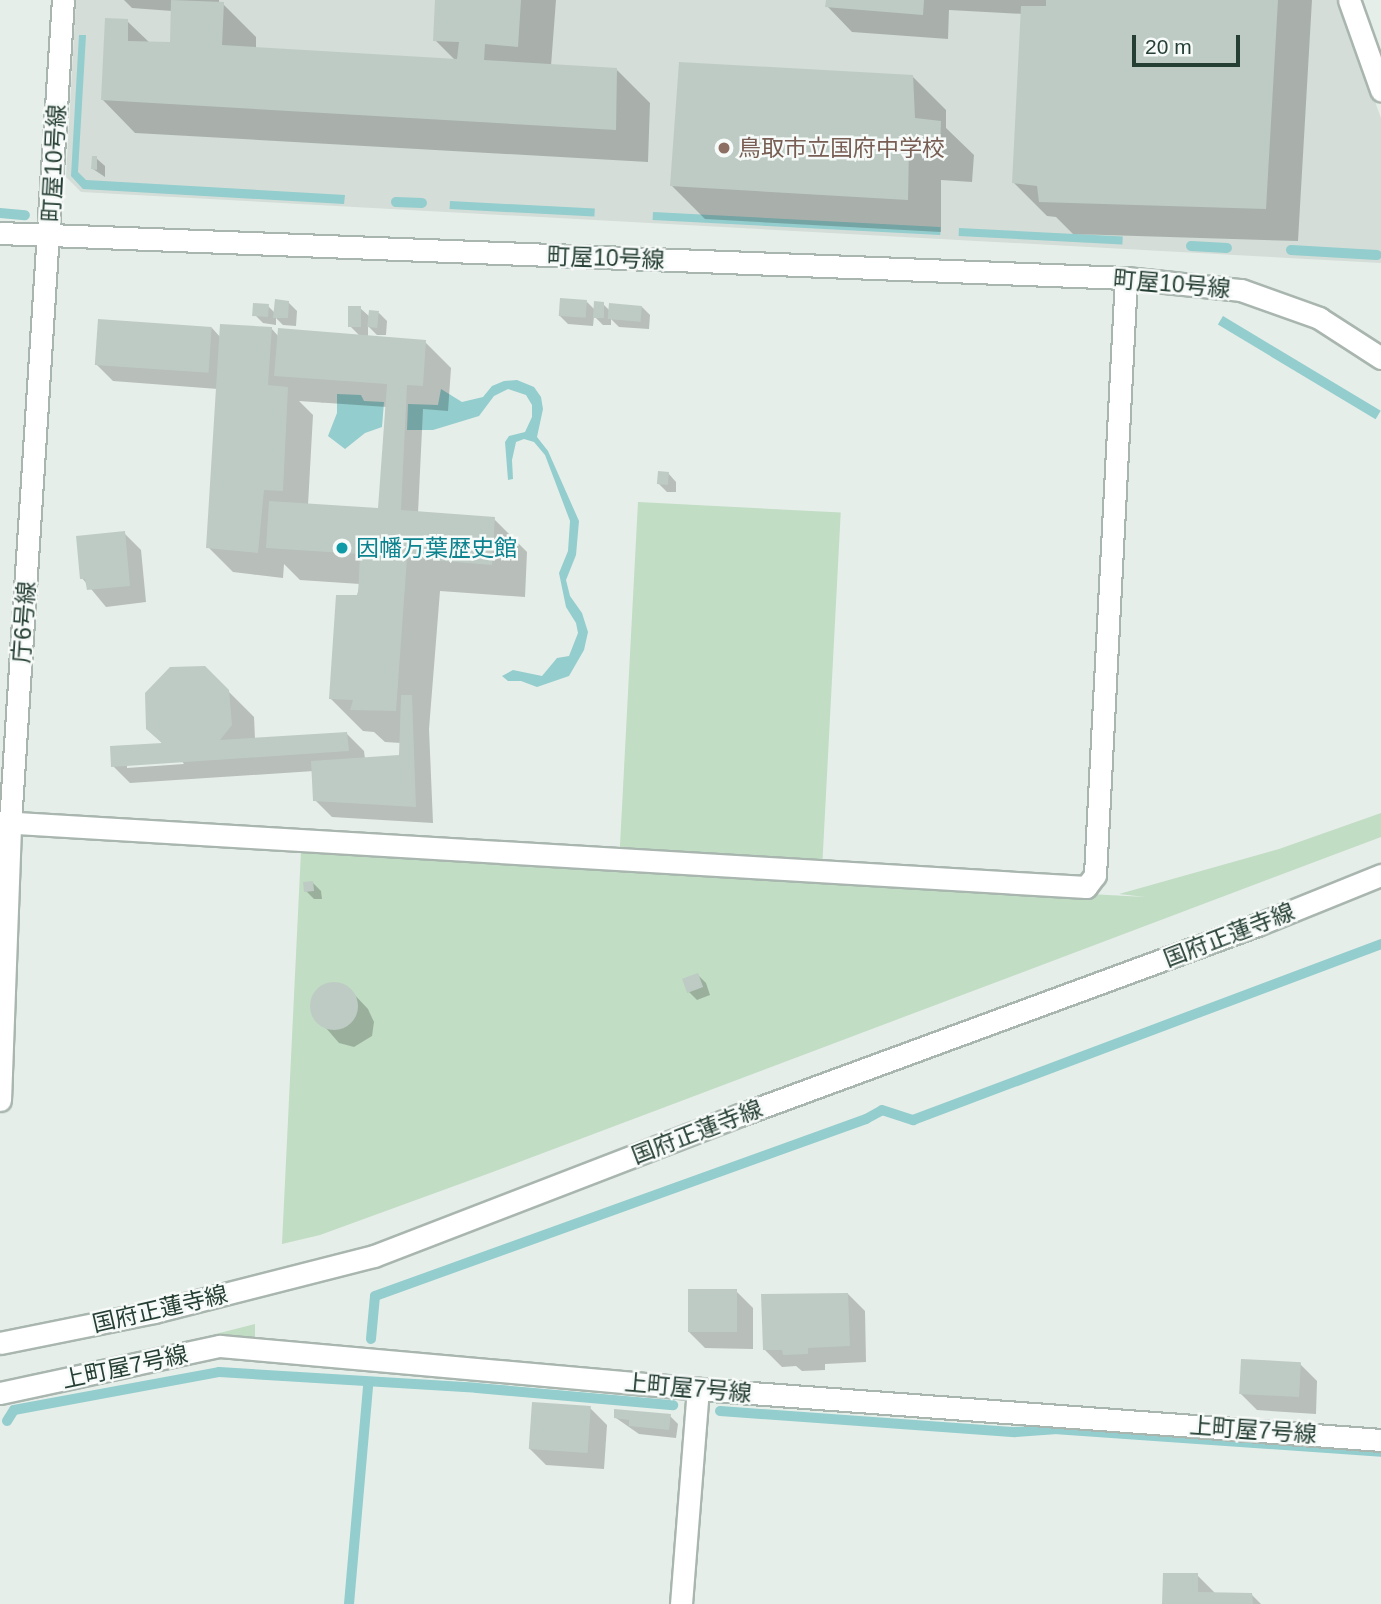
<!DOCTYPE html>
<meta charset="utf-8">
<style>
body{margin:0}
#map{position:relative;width:1381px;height:1604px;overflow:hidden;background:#e6eee9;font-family:Helvetica,"Noto Sans JP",sans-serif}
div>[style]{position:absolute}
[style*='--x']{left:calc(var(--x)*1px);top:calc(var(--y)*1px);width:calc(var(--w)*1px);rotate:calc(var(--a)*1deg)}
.built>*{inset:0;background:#d4ddd8}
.green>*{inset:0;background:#c1ddc4;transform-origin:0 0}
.water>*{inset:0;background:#93cdcd;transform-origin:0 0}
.shadow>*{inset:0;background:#0003}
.stream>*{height:10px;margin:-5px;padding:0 5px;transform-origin:5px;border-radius:5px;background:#93cdcd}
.building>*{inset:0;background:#becbc4;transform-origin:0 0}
.round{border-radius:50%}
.roads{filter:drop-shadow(2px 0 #a9b6af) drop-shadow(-2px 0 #a9b6af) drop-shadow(0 2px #a9b6af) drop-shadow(0 -2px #a9b6af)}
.street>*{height:21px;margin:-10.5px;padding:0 10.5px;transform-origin:10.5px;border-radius:10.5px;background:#fff}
.secondary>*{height:21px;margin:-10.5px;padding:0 10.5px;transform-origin:10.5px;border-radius:10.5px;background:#fff}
.dots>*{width:19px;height:19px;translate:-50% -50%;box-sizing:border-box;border:4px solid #f6faf8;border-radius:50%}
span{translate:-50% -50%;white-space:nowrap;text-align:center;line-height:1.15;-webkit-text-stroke:5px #f6faf8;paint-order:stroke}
.education-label{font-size:23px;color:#785e54}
.left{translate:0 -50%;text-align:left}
.street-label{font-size:23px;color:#263f34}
.culture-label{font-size:23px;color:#0d838f}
.scale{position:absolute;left:1132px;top:35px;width:108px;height:32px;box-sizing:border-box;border:4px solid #263f34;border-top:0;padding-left:9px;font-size:21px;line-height:24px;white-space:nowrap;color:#263f34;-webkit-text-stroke:5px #f6faf8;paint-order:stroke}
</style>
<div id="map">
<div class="built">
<i style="clip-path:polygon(76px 0,1338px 0,1381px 118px,1381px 263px,81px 192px,66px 177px)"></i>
</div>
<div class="green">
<i style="left:638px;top:502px;width:203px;height:349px;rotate:3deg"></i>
<i style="clip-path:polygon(1381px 813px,1381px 837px,490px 1173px,320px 1235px,282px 1244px,301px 851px,1145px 897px,1119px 894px,1279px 849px)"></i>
<i style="clip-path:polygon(255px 1324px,255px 1339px,19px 1376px,133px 1355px)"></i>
</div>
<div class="water">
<i style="clip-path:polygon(79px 35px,86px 35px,78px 172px,86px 180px,345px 195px,344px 204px,83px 189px,71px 176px)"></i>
<i style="left:450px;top:201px;width:145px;height:8px;rotate:3deg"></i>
<i style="left:653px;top:212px;width:288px;height:8px;rotate:3deg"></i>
<i style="left:959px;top:228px;width:164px;height:8px;rotate:3deg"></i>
<i style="left:1223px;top:316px;width:184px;height:10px;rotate:31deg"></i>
<i style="clip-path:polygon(517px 380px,534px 387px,541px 397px,543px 409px,537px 437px,548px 451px,579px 521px,576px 555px,566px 580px,570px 596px,582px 613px,588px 632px,584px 650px,569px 676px,537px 687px,521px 681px,508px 681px,502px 676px,513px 670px,542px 676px,557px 658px,569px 656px,578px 633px,576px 623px,566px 607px,559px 573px,568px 551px,570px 521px,545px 455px,534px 442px,524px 439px,516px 442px,512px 460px,513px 479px,508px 480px,505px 442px,509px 436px,525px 432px,532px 417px,532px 405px,526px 395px,508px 389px,494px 396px,479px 416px,433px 430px,407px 430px,408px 404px,438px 405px,441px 389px,462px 402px,483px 397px,492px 386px,504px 381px)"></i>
<i style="clip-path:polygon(337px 394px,361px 395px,364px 401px,384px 402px,382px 427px,365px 433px,345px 449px,328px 436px,337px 413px)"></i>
</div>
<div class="shadow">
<i style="clip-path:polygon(124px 0,219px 0,219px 4px,223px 4px,256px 37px,256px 48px,455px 60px,435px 40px,437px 0,556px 0,551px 66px,617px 70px,650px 103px,648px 162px,135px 133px,102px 99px,127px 21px,150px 43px,175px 44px,172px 11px,132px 8px)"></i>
<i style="clip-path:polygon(827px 0,1312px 0,1298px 241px,1073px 234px,1056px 217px,1047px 216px,1014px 183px,1023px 14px,949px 10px,948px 39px,852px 32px,827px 6px)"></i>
<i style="clip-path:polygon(913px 77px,946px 110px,946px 128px,974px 155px,972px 182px,941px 180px,941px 232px,705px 219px,672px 186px)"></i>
<i style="clip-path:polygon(96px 158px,105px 166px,105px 177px,93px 169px)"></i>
<i style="clip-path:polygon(288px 302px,297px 311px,296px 326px,283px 325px,276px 318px,276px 325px,263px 323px,255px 315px,268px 306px,275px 313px)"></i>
<i style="clip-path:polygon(587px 302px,595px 310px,603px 304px,611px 312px,642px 307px,650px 315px,649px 329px,619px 327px,611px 319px,611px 325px,603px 325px,594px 316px,593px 326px,568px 324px,560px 316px)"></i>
<i style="clip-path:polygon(evenodd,360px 308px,370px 317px,379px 313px,387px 321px,386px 335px,377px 335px,368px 326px,368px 337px,425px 342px,451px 368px,448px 411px,423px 409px,418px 513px,494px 519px,527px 552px,525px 597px,440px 591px,429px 729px,433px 823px,332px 817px,315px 800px,314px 771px,130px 783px,113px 766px,163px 744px,148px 729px,228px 691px,254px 717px,255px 739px,347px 734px,364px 751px,365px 759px,400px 757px,401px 743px,385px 742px,374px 732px,363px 731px,330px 698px,360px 584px,300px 580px,284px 564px,283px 578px,233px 572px,208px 547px,218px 389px,113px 381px,96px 364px,212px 328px,221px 338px,271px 328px,279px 337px,361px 337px,350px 326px,360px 308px,299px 401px,387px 407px,383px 511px,308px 505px,313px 415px,299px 401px,360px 308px,181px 760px,184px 764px,127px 768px,127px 764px,181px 760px)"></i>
<i style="clip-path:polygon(668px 473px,676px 482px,676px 492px,667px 492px,659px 484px)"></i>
<i style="clip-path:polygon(124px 533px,141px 550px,146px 602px,106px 607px,82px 578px)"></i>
<i style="clip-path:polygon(313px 883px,321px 891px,322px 899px,314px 899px,306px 891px)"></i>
<i style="clip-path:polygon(698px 975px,706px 983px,710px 995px,697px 1000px,689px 992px)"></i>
<i style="clip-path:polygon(338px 984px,351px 991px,368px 1009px,374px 1022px,372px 1036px,354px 1047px,339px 1043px,312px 1012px,311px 1006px,317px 991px)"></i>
<i style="clip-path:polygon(736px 1291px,753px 1308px,753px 1349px,705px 1348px,688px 1331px)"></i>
<i style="clip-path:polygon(848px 1294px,865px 1311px,866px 1362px,825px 1364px,825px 1370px,802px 1371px,796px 1366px,782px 1367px,765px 1350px)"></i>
<i style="clip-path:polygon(1300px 1364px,1317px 1381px,1316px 1414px,1257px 1410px,1240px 1393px)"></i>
<i style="clip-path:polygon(590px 1408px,607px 1425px,604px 1469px,546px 1465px,529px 1448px)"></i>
<i style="clip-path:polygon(670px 1416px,678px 1424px,676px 1438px,639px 1434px,616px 1418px)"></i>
<i style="clip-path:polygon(1197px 1575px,1216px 1594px,1252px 1595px,1261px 1604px,1164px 1604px)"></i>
</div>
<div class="stream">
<i style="--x:396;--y:202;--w:26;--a:2"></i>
<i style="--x:0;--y:213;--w:25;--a:5"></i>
<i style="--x:1191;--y:246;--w:36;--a:3"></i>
<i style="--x:1291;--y:250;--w:86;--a:3.3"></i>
<i style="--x:371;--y:1339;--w:43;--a:-84.7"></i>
<i style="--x:375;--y:1296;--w:522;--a:-19.82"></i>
<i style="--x:866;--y:1119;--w:18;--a:-29"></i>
<i style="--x:882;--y:1110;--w:33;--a:18"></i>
<i style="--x:913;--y:1120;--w:500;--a:-20.6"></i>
<i style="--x:720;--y:1411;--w:296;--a:4.1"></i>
<i style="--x:1015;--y:1432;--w:39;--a:-4"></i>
<i style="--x:1054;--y:1429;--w:328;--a:4"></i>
<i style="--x:7;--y:1421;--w:13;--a:-58"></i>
<i style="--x:14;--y:1410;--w:208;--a:-10.5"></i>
<i style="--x:219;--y:1372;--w:258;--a:3.5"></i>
<i style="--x:477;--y:1388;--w:197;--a:5"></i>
<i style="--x:349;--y:1604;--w:219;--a:-85"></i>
</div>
<div class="building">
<i style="clip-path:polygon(171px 0,224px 2px,222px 45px,457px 59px,459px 42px,433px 41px,435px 0,521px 0,518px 47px,485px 44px,484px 60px,617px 68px,616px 130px,101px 100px,105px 18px,128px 19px,128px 41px,170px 42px)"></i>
<i style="clip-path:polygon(826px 0,924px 0,923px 15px,825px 7px)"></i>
<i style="clip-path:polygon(1046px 0,1278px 0,1266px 209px,1039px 202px,1037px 186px,1012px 183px,1021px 6px,1046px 6px)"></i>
<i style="clip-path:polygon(679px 62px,913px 75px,915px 118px,941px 121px,940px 150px,909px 148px,908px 200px,670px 186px)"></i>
<i style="clip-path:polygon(92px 156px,97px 156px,97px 170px,91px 169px)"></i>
<i style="left:560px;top:298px;width:27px;height:18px;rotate:4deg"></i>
<i style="clip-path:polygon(275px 299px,289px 301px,288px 318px,273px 318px)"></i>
<i style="clip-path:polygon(594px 301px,604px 302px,604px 318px,593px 318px)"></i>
<i style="left:253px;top:303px;width:16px;height:13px;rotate:4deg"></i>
<i style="left:609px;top:303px;width:33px;height:16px;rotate:5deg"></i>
<i style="left:348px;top:306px;width:13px;height:21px"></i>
<i style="left:369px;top:310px;width:10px;height:17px;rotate:6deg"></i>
<i style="left:98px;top:319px;width:114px;height:46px;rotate:4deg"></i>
<i style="clip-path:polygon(220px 324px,272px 327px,268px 385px,288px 387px,283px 491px,264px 490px,258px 553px,206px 548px)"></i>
<i style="clip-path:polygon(278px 328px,426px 340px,423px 386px,407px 385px,401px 510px,495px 517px,492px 565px,407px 558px,396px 711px,350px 710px,353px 700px,329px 699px,336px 595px,358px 595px,360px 554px,266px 548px,269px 501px,378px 508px,387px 384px,274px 376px)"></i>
<i style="left:658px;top:471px;width:11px;height:13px;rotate:5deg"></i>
<i style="clip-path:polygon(125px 531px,130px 586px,87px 590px,85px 579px,80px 579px,76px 536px)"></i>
<i style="clip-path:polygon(205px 666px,229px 690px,232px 725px,220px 740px,347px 732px,349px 751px,111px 767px,110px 746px,162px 743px,146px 729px,145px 693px,170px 667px)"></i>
<i style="clip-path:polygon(401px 695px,412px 695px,416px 807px,313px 801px,311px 761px,399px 755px)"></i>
<i style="left:313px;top:881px;width:10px;height:10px;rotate:84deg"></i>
<i style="left:698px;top:973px;width:15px;height:17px;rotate:70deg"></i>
<i class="round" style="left:310px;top:982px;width:48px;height:48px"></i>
<i style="left:688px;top:1289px;width:49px;height:43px"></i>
<i style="clip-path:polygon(848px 1293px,850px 1346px,808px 1348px,808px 1354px,783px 1355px,782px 1350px,763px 1350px,761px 1294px)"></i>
<i style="left:1241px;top:1359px;width:60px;height:35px;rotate:3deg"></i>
<i style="left:532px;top:1402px;width:59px;height:47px;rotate:4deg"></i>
<i style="clip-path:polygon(614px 1409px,671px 1414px,669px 1430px,629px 1426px,629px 1420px,614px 1418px)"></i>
<i style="clip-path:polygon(1163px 1573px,1198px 1573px,1198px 1592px,1252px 1593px,1253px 1604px,1162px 1604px)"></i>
</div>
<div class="roads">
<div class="street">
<i style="--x:1349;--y:0;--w:96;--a:70.4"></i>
<i style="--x:0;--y:233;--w:1127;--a:2.29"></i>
<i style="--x:1126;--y:278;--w:116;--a:6"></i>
<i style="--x:1241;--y:290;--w:83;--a:19.7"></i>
<i style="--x:1319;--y:318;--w:74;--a:32.8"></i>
<i style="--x:0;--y:822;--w:1088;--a:3.43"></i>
<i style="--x:1086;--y:887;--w:15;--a:-53"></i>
<i style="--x:1095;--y:875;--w:598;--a:-87.03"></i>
<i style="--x:0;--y:1100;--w:277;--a:-87.9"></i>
<i style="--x:10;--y:823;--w:825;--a:-86.32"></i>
<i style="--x:0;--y:1393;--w:225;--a:-12.1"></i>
<i style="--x:220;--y:1346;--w:480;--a:5.1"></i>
<i style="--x:698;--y:1389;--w:685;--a:4.27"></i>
<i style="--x:681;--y:1604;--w:216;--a:-85.5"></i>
</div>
<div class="secondary">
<i style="--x:0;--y:1343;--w:157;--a:-11.4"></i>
<i style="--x:154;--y:1312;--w:227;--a:-14.3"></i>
<i style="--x:374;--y:1256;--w:392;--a:-21.1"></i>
<i style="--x:740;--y:1115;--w:551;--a:-20.18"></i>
<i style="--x:1257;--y:925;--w:134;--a:-22"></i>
</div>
</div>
<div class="dots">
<i style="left:724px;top:148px;background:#8d6e63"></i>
<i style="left:342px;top:548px;background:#0f9aa8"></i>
</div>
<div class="education-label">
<span class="left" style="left:738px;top:148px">鳥取市立国府中学校</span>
</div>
<div class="street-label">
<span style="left:54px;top:163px;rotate:-87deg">町屋10号線</span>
<span style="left:606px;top:258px;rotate:2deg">町屋10号線</span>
<span style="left:1172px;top:284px;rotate:5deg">町屋10号線</span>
<span style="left:24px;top:622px;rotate:-86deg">庁6号線</span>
<span style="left:1229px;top:935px;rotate:-21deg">国府正蓮寺線</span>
<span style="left:697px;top:1132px;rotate:-21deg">国府正蓮寺線</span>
<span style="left:160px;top:1309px;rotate:-13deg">国府正蓮寺線</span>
<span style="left:125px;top:1367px;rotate:-12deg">上町屋7号線</span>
<span style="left:688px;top:1388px;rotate:5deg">上町屋7号線</span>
<span style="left:1253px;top:1430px;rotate:4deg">上町屋7号線</span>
</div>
<div class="culture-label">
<span class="left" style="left:356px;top:548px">因幡万葉歴史館</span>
</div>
<div class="scale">20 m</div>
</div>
